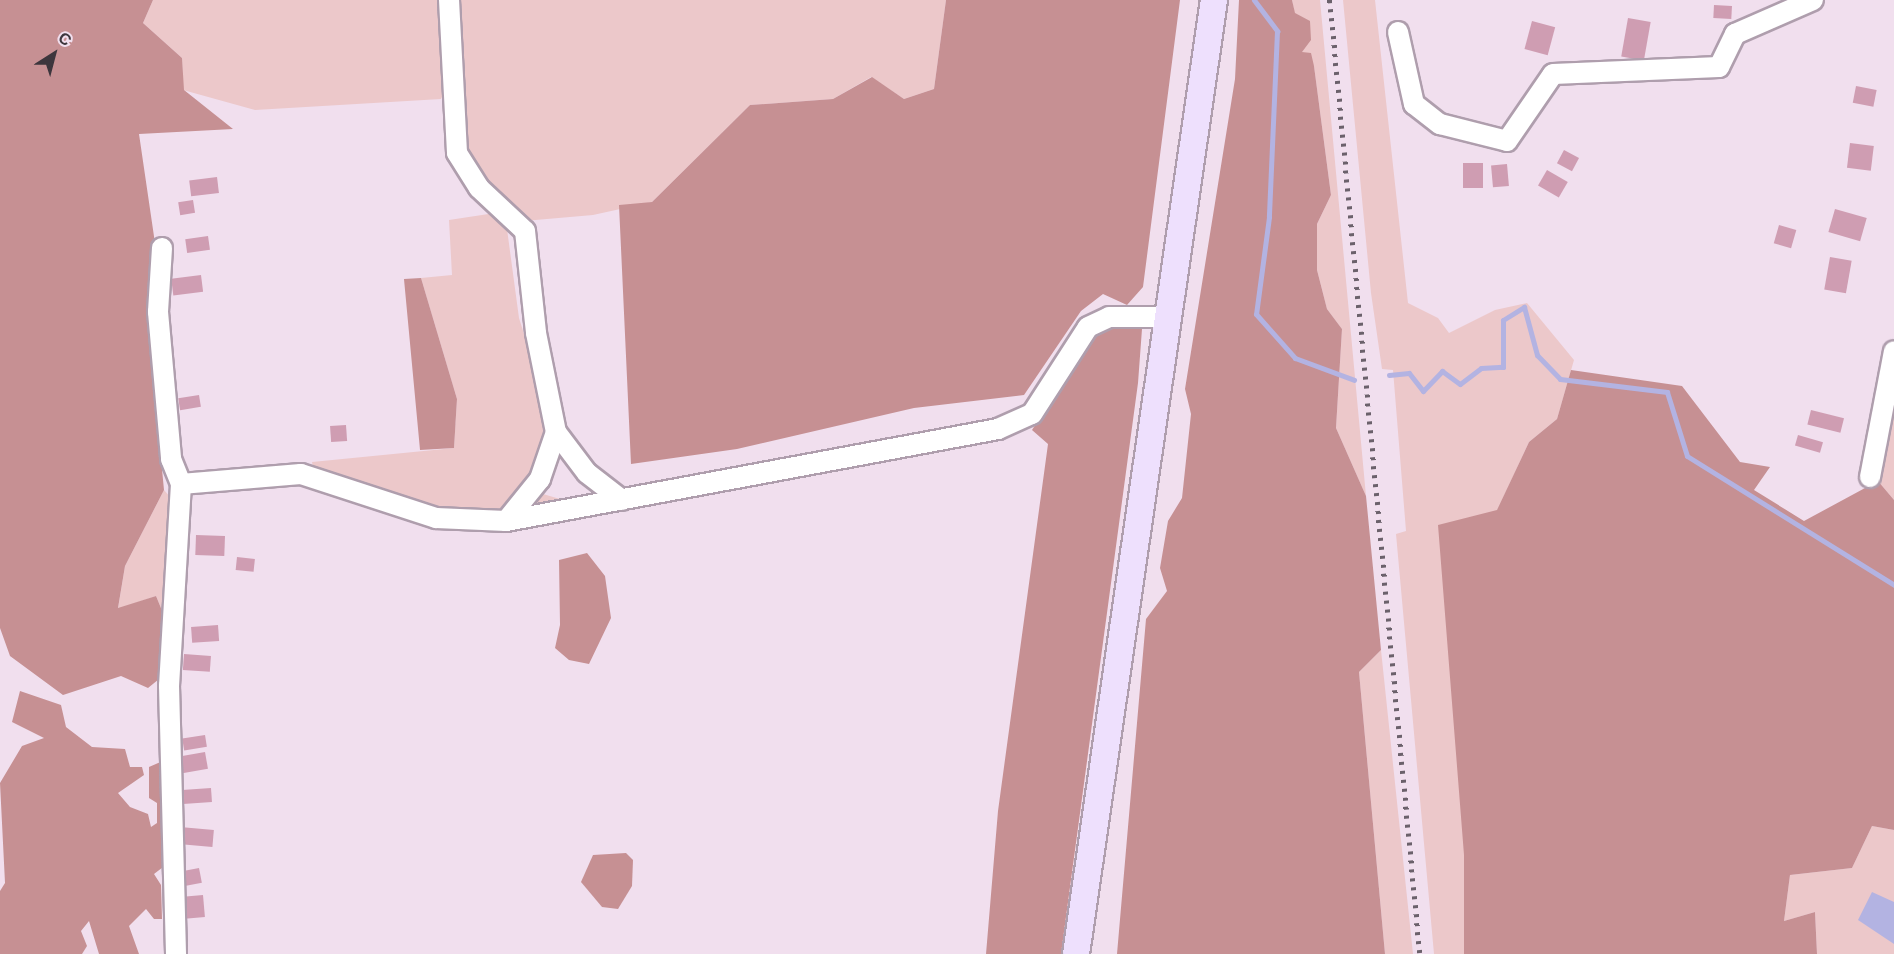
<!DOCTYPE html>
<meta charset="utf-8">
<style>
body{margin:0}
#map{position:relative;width:1894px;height:954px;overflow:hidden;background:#f1dfee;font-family:Helvetica,sans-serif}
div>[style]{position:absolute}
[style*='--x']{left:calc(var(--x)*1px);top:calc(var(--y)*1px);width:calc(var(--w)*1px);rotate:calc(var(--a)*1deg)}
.green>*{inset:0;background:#ecc8ca}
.forest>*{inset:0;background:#c69093}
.water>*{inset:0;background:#b3b3e2}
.stream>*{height:5px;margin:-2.5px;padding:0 2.5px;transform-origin:2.5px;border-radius:2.5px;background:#b3b3e2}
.building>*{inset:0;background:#cf9db2;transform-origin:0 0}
.roads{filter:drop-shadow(2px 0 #af9ead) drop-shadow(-2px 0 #af9ead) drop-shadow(0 2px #af9ead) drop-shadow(0 -2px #af9ead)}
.minor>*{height:20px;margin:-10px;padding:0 10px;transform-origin:10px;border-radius:10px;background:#fff}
.major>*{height:26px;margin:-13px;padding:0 13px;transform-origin:13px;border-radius:13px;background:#eee0fd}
.rail>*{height:4.5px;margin-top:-2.25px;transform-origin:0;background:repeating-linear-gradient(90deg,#6b616b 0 3px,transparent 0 9px)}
span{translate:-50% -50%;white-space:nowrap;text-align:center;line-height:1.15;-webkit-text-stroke:4.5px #f1dfee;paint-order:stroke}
.north{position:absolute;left:24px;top:24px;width:60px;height:60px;-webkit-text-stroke:4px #f1dfee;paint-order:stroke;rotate:36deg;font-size:16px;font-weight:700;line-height:24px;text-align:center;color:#3d363d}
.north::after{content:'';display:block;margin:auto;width:21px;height:27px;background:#3d363d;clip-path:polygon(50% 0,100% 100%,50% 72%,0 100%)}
</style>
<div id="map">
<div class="green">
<i style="clip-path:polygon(153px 0,446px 0,446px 89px,441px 99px,255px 110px,183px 90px,182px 58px,143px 23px)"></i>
<i style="clip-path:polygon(458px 0,946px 0,934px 89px,904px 99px,871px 77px,833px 99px,750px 105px,652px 202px,593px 215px,524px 221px,482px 184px,462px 151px)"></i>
<i style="clip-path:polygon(1292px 0,1320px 0,1366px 496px,1336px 428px,1342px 329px,1327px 309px,1317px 270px,1317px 224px,1331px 195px,1314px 66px,1302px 52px)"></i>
<i style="clip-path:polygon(1343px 0,1375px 0,1408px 303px,1438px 318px,1449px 333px,1495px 310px,1527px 303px,1574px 360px,1557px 419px,1529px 442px,1497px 511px,1464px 855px,1464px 954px,1434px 954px,1396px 534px,1406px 531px,1393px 370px,1382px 369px,1371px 293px)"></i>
<i style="clip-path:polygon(495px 213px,507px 229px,519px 318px,560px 448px,543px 494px,570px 502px,495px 514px,438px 512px,314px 472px,312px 462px,454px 448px,457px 399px,421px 278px,452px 275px,449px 220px)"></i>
<i style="clip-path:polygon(1894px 403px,1894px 500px,1878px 481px)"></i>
<i style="clip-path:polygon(164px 490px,171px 498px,163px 613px,156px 596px,118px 609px,125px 566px)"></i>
<i style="clip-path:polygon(1381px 650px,1413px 954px,1385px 954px,1359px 672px)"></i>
<i style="clip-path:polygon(1872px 826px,1894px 830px,1894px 954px,1817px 954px,1815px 912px,1784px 921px,1790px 875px,1852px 868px)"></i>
</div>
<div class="forest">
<i style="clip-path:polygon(0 0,153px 0,143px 23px,182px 58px,184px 90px,233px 129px,139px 134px,156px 250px,147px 314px,164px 490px,125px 566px,118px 608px,156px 596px,163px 613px,164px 675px,148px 688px,121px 676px,63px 695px,10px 656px,0 628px)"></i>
<i style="clip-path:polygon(946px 0,1180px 0,1143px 287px,1127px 305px,1103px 294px,1081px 311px,1024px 395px,914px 408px,737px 449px,631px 464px,619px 205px,652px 202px,750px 105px,833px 99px,872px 77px,904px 99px,934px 89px)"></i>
<i style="clip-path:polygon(1239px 0,1292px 0,1295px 13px,1310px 21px,1311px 40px,1302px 52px,1311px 53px,1314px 66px,1331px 195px,1317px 224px,1317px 270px,1327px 309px,1342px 329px,1336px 428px,1366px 496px,1381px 650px,1359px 672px,1385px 954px,1117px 954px,1146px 619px,1167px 591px,1160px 568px,1168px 521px,1182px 498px,1191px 414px,1185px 389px,1235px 79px)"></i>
<i style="clip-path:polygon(421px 278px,457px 399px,454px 448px,420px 450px,404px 279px)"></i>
<i style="clip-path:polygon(1110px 327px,1142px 329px,1138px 383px,1061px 954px,986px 954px,998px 811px,1048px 444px,1032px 430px,1091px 337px)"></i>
<i style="clip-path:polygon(1571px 370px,1682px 386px,1740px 462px,1770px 467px,1754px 490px,1804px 521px,1878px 481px,1894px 500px,1894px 830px,1872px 826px,1852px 868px,1790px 875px,1784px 921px,1815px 912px,1817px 954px,1464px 954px,1464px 855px,1438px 525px,1497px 510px,1529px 442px,1557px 419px)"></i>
<i style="clip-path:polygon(587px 553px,605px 576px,611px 618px,589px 664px,569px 660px,555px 648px,560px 625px,559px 560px)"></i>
<i style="clip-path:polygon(20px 691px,61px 705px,66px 727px,92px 747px,125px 749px,130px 767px,142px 767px,144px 775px,118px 793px,130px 807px,148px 814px,151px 827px,157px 823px,157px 803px,149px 798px,149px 767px,165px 760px,167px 864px,154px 874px,161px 885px,162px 919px,154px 919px,146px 909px,129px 926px,139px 954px,99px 954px,89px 921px,81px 931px,87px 946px,82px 954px,0 954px,0 891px,5px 883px,0 783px,22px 746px,44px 738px,12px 722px)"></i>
<i style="clip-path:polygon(626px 853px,633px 860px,632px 886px,618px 909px,602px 907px,581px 882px,593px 855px)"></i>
</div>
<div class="water">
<i style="clip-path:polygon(1872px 892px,1894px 902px,1894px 944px,1858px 920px)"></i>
</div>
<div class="stream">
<i style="--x:1254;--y:0;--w:39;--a:53"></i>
<i style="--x:1277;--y:31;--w:186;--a:92.5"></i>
<i style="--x:1269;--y:217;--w:98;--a:97.6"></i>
<i style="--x:1256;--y:314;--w:59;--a:48.4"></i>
<i style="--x:1295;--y:358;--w:63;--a:20.4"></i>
<i style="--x:1389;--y:375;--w:20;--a:-6"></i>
<i style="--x:1409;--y:373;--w:23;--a:52"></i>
<i style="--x:1423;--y:391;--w:28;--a:-46"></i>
<i style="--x:1442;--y:371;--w:22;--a:36"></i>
<i style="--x:1460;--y:384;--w:26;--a:-37"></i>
<i style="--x:1481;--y:368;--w:22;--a:-3"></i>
<i style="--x:1503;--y:367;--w:47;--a:-90"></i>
<i style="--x:1503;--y:320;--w:25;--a:-32"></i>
<i style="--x:1524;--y:307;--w:50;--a:74.8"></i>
<i style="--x:1537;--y:355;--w:33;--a:46"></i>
<i style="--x:1560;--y:379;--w:108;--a:6.9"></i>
<i style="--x:1667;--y:392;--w:67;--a:72.6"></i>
<i style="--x:1687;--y:456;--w:244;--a:31.9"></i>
</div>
<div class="building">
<i style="left:1714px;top:5px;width:18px;height:13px;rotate:3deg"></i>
<i style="left:1628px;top:18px;width:23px;height:39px;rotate:10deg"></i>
<i style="left:1532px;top:21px;width:24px;height:29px;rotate:15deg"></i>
<i style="left:1856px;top:86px;width:21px;height:17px;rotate:11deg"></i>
<i style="left:1850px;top:143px;width:24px;height:25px;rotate:7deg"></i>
<i style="left:1564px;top:150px;width:17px;height:15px;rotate:28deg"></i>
<i style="left:1483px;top:163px;width:25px;height:20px;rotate:90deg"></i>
<i style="left:1507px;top:164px;width:22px;height:16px;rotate:85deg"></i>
<i style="left:1547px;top:170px;width:24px;height:18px;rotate:30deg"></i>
<i style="left:217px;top:177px;width:16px;height:28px;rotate:83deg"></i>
<i style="left:193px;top:200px;width:13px;height:15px;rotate:81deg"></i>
<i style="left:1835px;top:209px;width:33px;height:24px;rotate:16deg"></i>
<i style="left:1779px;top:225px;width:18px;height:19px;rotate:16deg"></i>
<i style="left:208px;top:236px;width:14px;height:23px;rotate:82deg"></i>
<i style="left:1830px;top:257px;width:22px;height:33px;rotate:10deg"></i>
<i style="left:201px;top:275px;width:17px;height:30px;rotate:83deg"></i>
<i style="left:199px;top:395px;width:12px;height:21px;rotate:81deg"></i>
<i style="left:1811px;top:410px;width:34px;height:15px;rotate:14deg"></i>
<i style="left:346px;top:425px;width:16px;height:16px;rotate:86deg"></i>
<i style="left:1798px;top:435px;width:26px;height:11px;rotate:16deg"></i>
<i style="left:196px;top:535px;width:29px;height:20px;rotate:2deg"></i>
<i style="left:237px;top:557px;width:18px;height:13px;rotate:6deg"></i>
<i style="left:218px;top:625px;width:16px;height:27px;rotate:86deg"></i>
<i style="left:184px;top:654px;width:27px;height:16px;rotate:4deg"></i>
<i style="left:205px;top:735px;width:12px;height:23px;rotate:81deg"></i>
<i style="left:205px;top:752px;width:17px;height:26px;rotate:80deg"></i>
<i style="left:211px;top:788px;width:14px;height:29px;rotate:86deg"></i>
<i style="left:180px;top:827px;width:34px;height:17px;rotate:5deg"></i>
<i style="left:199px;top:868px;width:15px;height:24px;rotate:79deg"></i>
<i style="left:203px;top:895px;width:22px;height:23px;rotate:85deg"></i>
</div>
<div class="roads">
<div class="minor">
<i style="--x:449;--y:0;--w:153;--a:87"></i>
<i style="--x:457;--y:153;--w:41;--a:57.8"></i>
<i style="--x:479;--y:188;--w:63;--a:43.1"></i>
<i style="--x:525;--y:231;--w:103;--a:83.8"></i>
<i style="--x:536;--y:333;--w:101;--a:78.6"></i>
<i style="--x:556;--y:432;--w:50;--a:108.8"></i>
<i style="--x:540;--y:479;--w:54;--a:129"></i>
<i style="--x:1398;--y:32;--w:74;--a:77.5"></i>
<i style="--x:1414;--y:104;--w:33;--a:38"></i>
<i style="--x:1440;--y:124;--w:69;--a:14.2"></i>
<i style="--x:1507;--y:141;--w:81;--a:-55.5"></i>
<i style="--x:1553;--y:74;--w:166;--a:-2.4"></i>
<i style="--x:1719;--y:67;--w:37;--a:-64"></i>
<i style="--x:1735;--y:34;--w:85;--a:-23.6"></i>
<i style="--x:162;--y:248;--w:64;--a:93.6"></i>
<i style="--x:158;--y:312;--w:148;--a:84.9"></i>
<i style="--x:171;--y:459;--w:27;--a:68"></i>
<i style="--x:181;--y:484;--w:202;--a:93.4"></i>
<i style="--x:169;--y:686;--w:268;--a:88.5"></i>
<i style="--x:556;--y:432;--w:51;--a:52.9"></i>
<i style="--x:587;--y:473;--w:44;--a:37.6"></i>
<i style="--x:1870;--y:477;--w:128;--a:-79.2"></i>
<i style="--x:181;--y:484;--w:120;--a:-4.8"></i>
<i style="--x:301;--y:474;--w:142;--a:18.1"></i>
<i style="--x:436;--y:518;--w:70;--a:2.5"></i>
<i style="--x:506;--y:521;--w:501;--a:-10.59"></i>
<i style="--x:998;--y:429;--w:37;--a:-24"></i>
<i style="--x:1032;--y:414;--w:103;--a:-57.2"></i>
<i style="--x:1088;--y:327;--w:23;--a:-25"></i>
<i style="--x:1109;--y:317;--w:59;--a:0"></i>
</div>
<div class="major">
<i style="--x:1076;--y:954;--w:964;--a:-81.77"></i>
</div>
</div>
<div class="rail">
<i style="--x:1330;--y:0;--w:958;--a:84.61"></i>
</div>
<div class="north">С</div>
</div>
